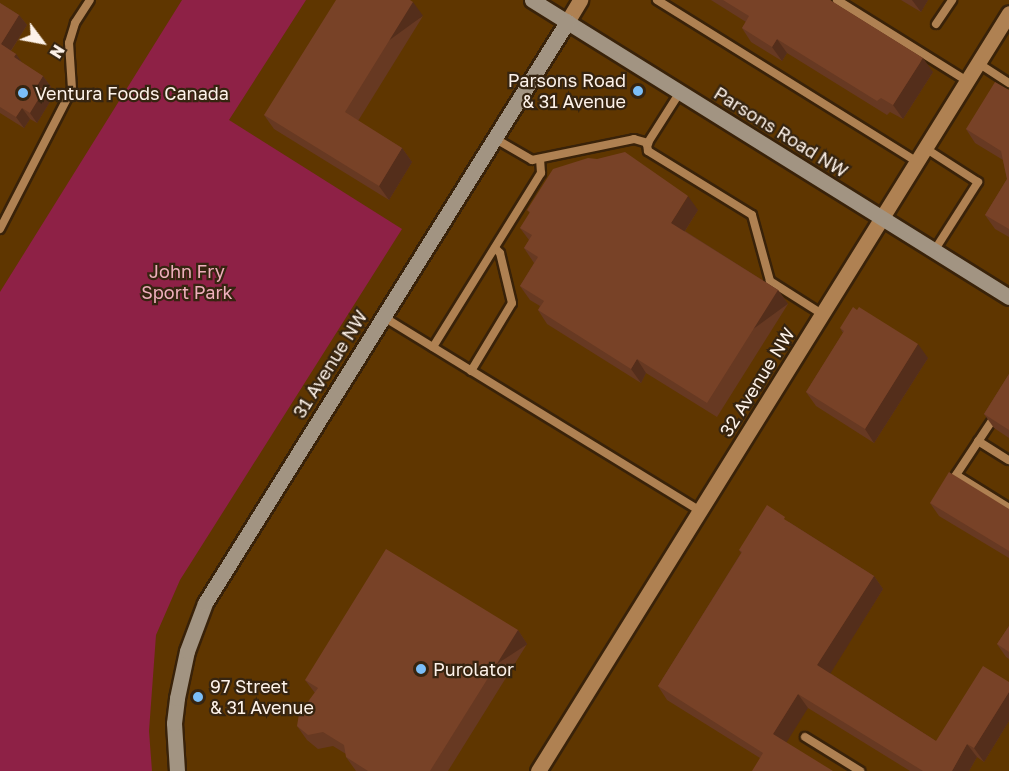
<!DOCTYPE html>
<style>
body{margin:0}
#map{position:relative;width:1009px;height:771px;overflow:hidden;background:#5f3600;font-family:"Golos Text",sans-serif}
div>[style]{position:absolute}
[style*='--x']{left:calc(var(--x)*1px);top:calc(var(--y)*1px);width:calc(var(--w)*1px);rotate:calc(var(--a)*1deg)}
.green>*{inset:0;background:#8e2146}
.roads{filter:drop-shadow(2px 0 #392209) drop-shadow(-2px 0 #392209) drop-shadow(0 2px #392209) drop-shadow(0 -2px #392209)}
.lane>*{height:8px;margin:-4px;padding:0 4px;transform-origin:4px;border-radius:4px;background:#af8152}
.street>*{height:15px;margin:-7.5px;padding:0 7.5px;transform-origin:7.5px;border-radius:7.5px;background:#af8152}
.secondary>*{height:15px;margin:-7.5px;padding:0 7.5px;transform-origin:7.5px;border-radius:7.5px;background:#a29482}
.wall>*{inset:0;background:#673922}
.shaded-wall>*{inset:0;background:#542e1b;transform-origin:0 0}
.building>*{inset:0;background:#784227}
.dots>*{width:16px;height:16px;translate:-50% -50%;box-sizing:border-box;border:3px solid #362410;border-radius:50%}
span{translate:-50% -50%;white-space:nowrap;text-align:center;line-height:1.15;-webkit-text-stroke:4.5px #362410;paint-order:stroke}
.poi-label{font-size:18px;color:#fdf2e9}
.right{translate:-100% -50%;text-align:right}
.left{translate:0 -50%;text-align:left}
.street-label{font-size:18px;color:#fdf2e9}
.park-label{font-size:18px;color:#efafbc}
.north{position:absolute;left:12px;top:12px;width:60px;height:60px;-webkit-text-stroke:4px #362410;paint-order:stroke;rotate:122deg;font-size:16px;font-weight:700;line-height:24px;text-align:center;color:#fdf2e9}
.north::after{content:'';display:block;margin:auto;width:21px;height:27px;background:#fdf2e9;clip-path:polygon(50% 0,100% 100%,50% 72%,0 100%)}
</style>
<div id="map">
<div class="green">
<i style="clip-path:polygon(182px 0,306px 0,229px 120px,402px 229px,180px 580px,156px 635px,149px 731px,152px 771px,0 771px,0 292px)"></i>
</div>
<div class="roads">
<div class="lane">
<i style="--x:657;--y:0;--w:306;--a:31.9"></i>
<i style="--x:837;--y:0;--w:153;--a:31.9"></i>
<i style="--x:936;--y:24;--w:29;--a:-56"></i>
<i style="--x:978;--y:63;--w:37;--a:33"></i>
<i style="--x:680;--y:92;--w:62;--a:122.4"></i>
<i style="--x:647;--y:144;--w:7;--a:82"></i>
<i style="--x:648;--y:151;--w:122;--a:31.6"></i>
<i style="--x:752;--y:215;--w:68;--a:74.7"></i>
<i style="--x:770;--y:281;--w:62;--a:32.4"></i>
<i style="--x:494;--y:138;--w:44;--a:30.1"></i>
<i style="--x:532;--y:160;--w:104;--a:-11.6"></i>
<i style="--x:634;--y:139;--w:15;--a:16"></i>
<i style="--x:925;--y:148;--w:63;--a:32.7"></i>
<i style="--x:978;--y:182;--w:82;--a:122.5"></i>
<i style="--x:0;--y:229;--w:157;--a:-62.8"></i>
<i style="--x:72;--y:89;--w:46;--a:-93.7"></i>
<i style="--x:69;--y:43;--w:21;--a:-73"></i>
<i style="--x:75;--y:23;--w:27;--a:-57"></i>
<i style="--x:382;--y:316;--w:373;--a:31.5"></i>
<i style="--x:433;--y:347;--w:205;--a:-58.2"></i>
<i style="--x:541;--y:173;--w:14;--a:-94"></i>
<i style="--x:471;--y:371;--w:79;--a:-58.9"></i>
<i style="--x:512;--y:303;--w:51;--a:-103.5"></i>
<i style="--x:500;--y:253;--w:7;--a:-135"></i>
<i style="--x:995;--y:416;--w:71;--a:123.5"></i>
<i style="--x:956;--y:475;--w:62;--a:31.9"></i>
<i style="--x:978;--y:441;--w:36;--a:32"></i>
<i style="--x:805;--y:737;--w:65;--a:31.7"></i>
</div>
<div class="street">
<i style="--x:567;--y:22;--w:26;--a:-59"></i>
<i style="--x:538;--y:771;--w:892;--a:-58.14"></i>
</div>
<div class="secondary">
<i style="--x:532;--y:0;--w:562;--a:31.91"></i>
<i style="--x:177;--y:771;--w:48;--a:-93.6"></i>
<i style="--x:174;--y:723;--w:25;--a:-83"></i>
<i style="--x:177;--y:698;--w:48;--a:-78"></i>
<i style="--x:187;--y:651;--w:51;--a:-69.4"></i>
<i style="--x:205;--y:603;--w:685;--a:-58.07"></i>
</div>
</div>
<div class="wall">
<i style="clip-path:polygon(711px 0,830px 0,933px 72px,903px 119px,890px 112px,887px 115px,787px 53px,782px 61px,751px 42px,742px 28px,746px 22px)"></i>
<i style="clip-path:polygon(901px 0,928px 0,921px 12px)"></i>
<i style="clip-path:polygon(0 3px,19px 15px,27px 25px,11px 51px,16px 54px,22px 63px,43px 76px,51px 87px,47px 94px,51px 100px,37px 123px,30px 119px,24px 128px,0 113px)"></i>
<i style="clip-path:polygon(423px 16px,358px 121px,402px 148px,412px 162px,389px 200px,274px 129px,264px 115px)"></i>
<i style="clip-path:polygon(1009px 90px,1009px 237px,995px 229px,985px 215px,1007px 179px,1003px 160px,975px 143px,966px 129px)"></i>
<i style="clip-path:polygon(527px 210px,698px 210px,685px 231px,778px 290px,788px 304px,717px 417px,646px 373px,641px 383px,547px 324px,538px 310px,540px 306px,530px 300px,520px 286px,534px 263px,524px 248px,529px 240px,520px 228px,530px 213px)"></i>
<i style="clip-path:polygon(840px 328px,928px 358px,874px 443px,816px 406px,806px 392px,843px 333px)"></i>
<i style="clip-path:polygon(1009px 374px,1009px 438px,994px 428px,984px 414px)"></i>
<i style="clip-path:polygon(930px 503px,1009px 509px,1009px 558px,939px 516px)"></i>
<i style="clip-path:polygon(789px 522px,874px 576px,883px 589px,830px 673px,936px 741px,1009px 682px,1009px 721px,984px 762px,977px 757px,969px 771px,910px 771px,808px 708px,760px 758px,667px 700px,658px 686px,741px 553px,739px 550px)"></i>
<i style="clip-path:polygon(1009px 626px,1009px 659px,1006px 657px,997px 644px)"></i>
<i style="clip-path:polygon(518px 630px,527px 644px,448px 771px,356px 771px,346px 757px,346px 754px,333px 746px,318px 749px,307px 740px,297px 726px,315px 693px,305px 680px)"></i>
</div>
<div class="shaded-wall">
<i style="clip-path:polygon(912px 0,928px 0,921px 12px)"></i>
<i style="left:413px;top:2px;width:17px;height:129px;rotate:54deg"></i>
<i style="clip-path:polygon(19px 15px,27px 25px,8px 55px,1px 44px)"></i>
<i style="clip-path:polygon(777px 39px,787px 53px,782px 61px,772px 47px)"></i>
<i style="clip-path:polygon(16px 54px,23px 64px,14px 57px)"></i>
<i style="clip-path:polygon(923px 58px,933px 72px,903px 119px,893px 105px)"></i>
<i style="clip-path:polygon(43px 76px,51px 87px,47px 94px,51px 100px,37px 123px,30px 113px,37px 86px)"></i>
<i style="clip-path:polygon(22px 108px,30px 119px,24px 128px,16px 117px)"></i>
<i style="clip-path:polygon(402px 148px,412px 162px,389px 200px,379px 186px)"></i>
<i style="clip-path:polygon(688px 196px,698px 210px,681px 237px,671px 223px)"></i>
<i style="left:778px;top:290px;width:17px;height:133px;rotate:54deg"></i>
<i style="clip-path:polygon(918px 344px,928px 358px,874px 443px,865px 429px)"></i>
<i style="clip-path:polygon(637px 359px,646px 373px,641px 383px,631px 369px)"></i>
<i style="clip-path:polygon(874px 576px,883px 589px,827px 679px,817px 665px)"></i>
<i style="left:518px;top:630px;width:17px;height:166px;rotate:57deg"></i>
<i style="clip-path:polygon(1009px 692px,1009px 721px,984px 762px,974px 748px)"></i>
<i style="clip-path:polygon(798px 694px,808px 708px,783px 748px,773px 734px)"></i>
<i style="clip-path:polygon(967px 744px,977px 757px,969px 771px,952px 771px)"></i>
</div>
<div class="building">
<i style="clip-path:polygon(336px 0,410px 0,413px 2px,345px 112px,402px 148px,379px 186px,264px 115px)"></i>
<i style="clip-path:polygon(723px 0,830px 0,923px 58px,893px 105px,881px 98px,877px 101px,777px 39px,772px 47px,742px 28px,749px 16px)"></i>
<i style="clip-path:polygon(0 3px,19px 15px,1px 44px,16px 54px,14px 57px,43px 76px,37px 86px,44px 90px,30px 113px,22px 108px,16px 117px,0 107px)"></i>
<i style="clip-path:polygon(995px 82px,1009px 90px,1009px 229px,985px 215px,1007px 179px,1001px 151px,966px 129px)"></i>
<i style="clip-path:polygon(625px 152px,688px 196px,671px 223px,778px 290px,707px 403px,637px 359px,631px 369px,538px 310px,544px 301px,520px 286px,538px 257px,524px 248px,532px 235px,520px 228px,530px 212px,527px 210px,553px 169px,588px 158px,597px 159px)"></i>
<i style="clip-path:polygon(853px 307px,857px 310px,859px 307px,918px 344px,865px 429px,806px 392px,844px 331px,840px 328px)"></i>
<i style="clip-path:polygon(1009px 374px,1009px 430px,984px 414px)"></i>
<i style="clip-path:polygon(949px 472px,1009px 509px,1009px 551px,930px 503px)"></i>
<i style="clip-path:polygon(767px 505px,785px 517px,784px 519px,874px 576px,817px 665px,936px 741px,983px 666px,1009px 682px,1009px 692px,974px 748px,967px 744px,952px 771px,923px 771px,798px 694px,773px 734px,833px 771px,752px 771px,763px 753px,658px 686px,742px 552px,739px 550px)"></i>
<i style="clip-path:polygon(386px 549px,518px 630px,430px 771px,368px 771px,346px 757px,344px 745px,323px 732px,308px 735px,297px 726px,299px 714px,318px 688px,305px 680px)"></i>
<i style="clip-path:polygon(1009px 626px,1009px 652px,997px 644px)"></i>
</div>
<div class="dots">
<i style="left:638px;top:91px;background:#7bbef8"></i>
<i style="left:23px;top:93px;background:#7bbef8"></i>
<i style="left:421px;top:669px;background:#7bbef8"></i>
<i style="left:198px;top:697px;background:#7bbef8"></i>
</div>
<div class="poi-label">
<span class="right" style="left:626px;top:91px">Parsons Road<br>&amp; 31 Avenue</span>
<span class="left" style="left:35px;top:93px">Ventura Foods Canada</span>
<span class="left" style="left:433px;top:669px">Purolator</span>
<span class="left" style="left:210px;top:697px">97 Street<br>&amp; 31 Avenue</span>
</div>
<div class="street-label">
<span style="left:781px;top:132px;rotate:32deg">Parsons Road NW</span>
<span style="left:330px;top:364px;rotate:-58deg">31 Avenue NW</span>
<span style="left:757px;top:382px;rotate:-58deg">32 Avenue NW</span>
</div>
<div class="park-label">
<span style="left:187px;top:282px">John Fry<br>Sport Park</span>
</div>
<div class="north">N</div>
</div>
